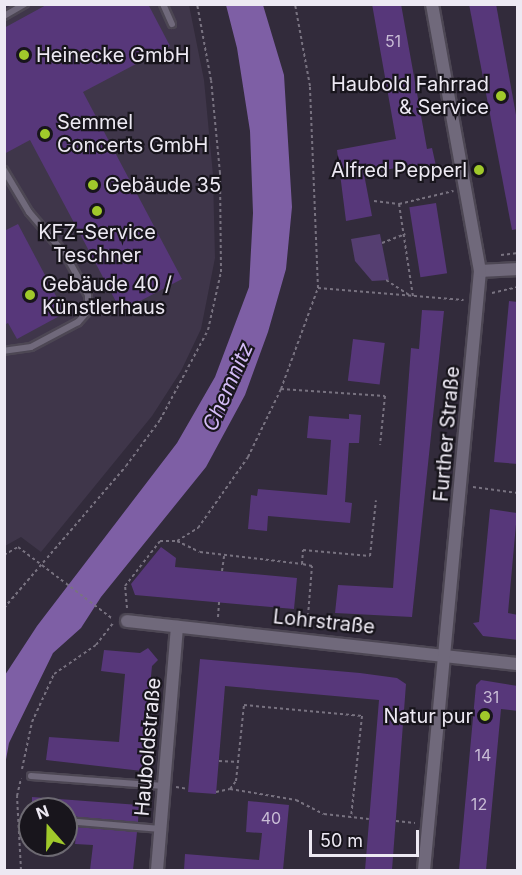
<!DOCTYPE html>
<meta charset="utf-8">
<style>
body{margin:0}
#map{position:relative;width:522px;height:875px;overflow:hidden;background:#322b3b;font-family:Inter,sans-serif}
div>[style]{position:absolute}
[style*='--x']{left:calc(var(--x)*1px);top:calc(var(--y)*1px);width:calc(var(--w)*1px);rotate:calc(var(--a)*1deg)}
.built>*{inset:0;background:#3f364a}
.green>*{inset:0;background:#553e71}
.water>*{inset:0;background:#7e5fa5}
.building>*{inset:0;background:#57377a;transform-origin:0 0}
.path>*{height:2px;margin-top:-1px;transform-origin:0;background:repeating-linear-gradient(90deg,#787280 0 3px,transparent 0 6px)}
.roads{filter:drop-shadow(2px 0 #4d4754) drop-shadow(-2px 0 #4d4754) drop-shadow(0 2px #4d4754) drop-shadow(0 -2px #4d4754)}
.lane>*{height:6px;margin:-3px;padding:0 3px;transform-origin:3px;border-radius:3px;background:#70697b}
.street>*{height:12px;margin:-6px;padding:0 6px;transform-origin:6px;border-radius:6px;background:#70697b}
.dots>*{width:16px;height:16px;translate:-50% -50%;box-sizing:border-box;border:3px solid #18151c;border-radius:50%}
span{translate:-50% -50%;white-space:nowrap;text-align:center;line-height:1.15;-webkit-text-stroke:4.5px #18151c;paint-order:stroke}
.number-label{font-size:16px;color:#c8bcd5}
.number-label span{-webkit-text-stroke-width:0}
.poi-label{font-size:20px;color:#ede9f3}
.left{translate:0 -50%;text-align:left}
.right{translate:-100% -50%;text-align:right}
.street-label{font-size:20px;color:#ede9f3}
.water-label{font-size:21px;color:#d4bcf6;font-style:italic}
.frame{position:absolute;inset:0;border:6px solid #ede9f3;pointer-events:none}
.north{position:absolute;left:18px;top:797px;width:60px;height:60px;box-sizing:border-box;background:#18151c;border:2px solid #6d6a72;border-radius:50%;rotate:340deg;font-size:16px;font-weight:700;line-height:24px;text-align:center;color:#ede9f3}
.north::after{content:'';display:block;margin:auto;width:21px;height:27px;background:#a0c92b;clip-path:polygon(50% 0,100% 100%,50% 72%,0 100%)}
.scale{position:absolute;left:309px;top:830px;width:110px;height:27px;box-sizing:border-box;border:3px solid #ede9f3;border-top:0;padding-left:8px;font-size:18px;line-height:21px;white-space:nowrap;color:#ede9f3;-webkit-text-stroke:4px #18151c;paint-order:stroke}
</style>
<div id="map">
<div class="built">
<i style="clip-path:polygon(5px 5px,189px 5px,204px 80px,213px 175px,215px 258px,201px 329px,181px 371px,152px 416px,41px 552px,21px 537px,5px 546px)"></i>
</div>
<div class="green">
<i style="clip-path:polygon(380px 234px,389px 280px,372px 281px,355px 261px,351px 239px)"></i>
</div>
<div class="water">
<i style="clip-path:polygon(226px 5px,263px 5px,284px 75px,292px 207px,286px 269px,268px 332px,245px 395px,206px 467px,101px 597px,81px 628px,53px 653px,9px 743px,5px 765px,5px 675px,37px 626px,177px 443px,215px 377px,249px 287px,253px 213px,250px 131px,237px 48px)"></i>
</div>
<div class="building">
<i style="clip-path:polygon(48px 4px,148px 4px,170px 46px,83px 92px,182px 279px,121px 311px,30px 140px,4px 154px,4px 28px)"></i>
<i style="clip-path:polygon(372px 4px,401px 4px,427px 149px,432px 148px,436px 166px,402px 173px,401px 167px,364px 174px,372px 216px,346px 221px,337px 150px,396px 139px)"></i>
<i style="clip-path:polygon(469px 4px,496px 4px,518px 126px,518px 229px,512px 230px)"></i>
<i style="left:436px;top:203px;width:71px;height:27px;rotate:81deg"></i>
<i style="clip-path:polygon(18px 224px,65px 313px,17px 339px,8px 323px,4px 325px,4px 231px)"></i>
<i style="clip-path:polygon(509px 301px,518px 302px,518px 464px,494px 462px)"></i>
<i style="clip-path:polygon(422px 310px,444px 311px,412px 617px,335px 613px,338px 585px,393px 588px,411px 348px,419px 349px)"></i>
<i style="left:353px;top:339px;width:32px;height:42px;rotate:7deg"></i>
<i style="clip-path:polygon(349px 414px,361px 415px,359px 443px,349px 443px,345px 502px,352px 503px,350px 523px,268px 516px,267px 531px,248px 529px,251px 495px,257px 496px,258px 489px,327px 495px,331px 440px,307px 438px,309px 416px,349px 419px)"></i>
<i style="clip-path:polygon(490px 509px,517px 513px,508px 613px,518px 615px,518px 640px,483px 636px,473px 623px,479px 622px)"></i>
<i style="clip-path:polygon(161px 547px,176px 558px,175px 567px,297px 578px,294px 609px,135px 595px,131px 584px)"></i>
<i style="clip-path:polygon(148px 648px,158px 660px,152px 666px,142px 771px,46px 760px,49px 737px,119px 742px,125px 674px,101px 671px,104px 650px,140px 653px)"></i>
<i style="clip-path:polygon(200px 659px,360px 673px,397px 678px,406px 684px,392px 870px,365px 870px,379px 700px,225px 686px,216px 794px,188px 792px)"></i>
<i style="clip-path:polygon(481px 680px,518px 686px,518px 711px,501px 709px,486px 870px,459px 870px,476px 685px)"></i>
<i style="clip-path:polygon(32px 797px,139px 805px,138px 822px,78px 817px,66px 814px,66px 809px,32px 809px)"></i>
<i style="clip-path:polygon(248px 801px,289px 805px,283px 870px,184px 870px,185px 854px,259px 860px,262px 833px,246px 832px)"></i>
<i style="clip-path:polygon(77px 827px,137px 832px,133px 870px,90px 870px,93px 845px,75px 844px)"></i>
</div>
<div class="path">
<i style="--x:374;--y:201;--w:25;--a:7"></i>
<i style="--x:399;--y:204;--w:56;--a:-13.5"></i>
<i style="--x:399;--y:204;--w:94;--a:81.4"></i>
<i style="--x:382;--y:243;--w:25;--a:-21"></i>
<i style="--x:501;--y:255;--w:17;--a:-7"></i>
<i style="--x:386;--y:280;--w:30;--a:33"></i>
<i style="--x:318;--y:288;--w:146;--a:4.7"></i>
<i style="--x:492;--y:293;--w:27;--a:-13"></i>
<i style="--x:281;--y:389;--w:104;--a:3.9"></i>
<i style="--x:385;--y:396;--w:49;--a:95.8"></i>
<i style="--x:473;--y:487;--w:45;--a:7.6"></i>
<i style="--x:177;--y:541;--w:25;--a:-32"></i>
<i style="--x:198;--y:528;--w:87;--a:-54.8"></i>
<i style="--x:248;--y:457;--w:76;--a:-64.1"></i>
<i style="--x:281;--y:389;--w:108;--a:-69.9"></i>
<i style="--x:318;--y:288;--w:202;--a:-92.3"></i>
<i style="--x:310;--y:86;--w:83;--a:-100.4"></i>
<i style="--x:4;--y:555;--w:16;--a:-30"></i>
<i style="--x:18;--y:547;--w:119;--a:37.2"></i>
<i style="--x:222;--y:571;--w:15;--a:-82"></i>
<i style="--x:4;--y:608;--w:187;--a:-49.3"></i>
<i style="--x:126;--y:466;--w:57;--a:-53.5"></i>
<i style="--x:160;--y:420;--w:102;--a:-61.9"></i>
<i style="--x:208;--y:330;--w:59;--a:-77.4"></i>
<i style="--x:221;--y:272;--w:99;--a:-90.6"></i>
<i style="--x:220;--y:173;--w:93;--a:-95.5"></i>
<i style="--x:211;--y:80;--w:77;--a:-100.4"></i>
<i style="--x:127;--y:608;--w:22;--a:-95"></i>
<i style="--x:125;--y:586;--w:57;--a:-52.1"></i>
<i style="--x:160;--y:541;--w:17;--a:0"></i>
<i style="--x:177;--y:541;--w:25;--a:26"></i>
<i style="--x:200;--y:552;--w:103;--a:6.7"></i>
<i style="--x:218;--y:617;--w:15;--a:-86"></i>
<i style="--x:307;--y:628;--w:62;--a:-85.4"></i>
<i style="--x:312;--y:566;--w:10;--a:-169"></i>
<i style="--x:302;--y:564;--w:14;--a:-86"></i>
<i style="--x:303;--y:550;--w:67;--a:5.1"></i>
<i style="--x:370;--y:556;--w:56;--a:-83.9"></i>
<i style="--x:219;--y:761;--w:20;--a:3"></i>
<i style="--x:22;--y:769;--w:48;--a:-78"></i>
<i style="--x:32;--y:722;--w:53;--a:-65.4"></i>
<i style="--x:54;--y:674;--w:51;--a:-34.6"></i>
<i style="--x:96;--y:645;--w:28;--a:-52"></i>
<i style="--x:176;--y:787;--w:12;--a:9"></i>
<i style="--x:230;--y:789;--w:67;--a:9.5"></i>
<i style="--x:296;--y:800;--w:31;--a:27"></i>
<i style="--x:324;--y:814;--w:45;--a:6.3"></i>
<i style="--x:216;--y:792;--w:14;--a:-12"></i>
<i style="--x:230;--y:789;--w:10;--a:-53"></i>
<i style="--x:236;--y:781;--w:76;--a:-84"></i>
<i style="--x:244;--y:705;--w:119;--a:5.3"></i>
<i style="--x:362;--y:716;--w:102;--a:96.2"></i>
<i style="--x:396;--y:821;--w:19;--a:6"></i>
<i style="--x:21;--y:870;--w:74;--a:-93.1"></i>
<i style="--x:17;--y:796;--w:18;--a:-77"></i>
</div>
<div class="roads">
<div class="lane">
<i style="--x:163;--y:4;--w:22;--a:66"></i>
<i style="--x:4;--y:16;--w:24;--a:-30"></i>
<i style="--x:4;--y:170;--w:49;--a:59.2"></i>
<i style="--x:29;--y:212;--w:55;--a:49.4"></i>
<i style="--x:65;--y:254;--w:47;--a:60.7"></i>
<i style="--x:88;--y:295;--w:16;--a:90"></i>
<i style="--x:88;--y:311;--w:15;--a:132"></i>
<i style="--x:78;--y:322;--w:53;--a:152"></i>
<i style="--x:31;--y:347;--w:27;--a:172"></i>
<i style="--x:31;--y:776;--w:133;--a:4.3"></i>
<i style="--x:66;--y:821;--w:95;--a:4.8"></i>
</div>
<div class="street">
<i style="--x:480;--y:271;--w:38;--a:-3"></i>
<i style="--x:127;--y:621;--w:393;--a:6.3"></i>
<i style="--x:157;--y:870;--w:244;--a:-85.3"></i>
<i style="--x:424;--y:870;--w:602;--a:-84.66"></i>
<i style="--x:480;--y:271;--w:271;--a:-100.2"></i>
</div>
</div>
<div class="dots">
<i style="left:24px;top:55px;background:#a0c92b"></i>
<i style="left:501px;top:96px;background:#a0c92b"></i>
<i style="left:45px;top:134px;background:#a0c92b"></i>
<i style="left:479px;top:170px;background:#a0c92b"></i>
<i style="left:93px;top:185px;background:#a0c92b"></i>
<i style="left:97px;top:211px;background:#a0c92b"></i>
<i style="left:30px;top:295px;background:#a0c92b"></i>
<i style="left:485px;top:716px;background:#a0c92b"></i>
</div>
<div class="number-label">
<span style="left:393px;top:41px">51</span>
<span style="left:491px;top:697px">31</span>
<span style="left:483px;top:755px">14</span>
<span style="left:479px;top:804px">12</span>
<span style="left:271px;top:818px">40</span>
</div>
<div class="poi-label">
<span class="left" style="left:36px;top:55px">Heinecke GmbH</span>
<span class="right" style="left:489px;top:96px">Haubold Fahrrad<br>&amp; Service</span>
<span class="left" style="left:57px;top:134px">Semmel<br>Concerts GmbH</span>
<span class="right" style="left:467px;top:170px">Alfred Pepperl</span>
<span class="left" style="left:105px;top:185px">Gebäude 35</span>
<span style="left:97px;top:244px">KFZ-Service<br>Teschner</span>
<span class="left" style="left:42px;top:296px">Gebäude 40 /<br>Künstlerhaus</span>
<span class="right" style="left:473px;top:716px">Natur pur</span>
</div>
<div class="street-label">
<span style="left:447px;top:434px;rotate:-85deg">Further Straße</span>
<span style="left:324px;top:622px;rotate:6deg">Lohrstraße</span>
<span style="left:148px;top:747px;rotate:-85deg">Hauboldstraße</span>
</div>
<div class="water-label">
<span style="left:228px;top:387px;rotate:-66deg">Chemnitz</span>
</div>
<div class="frame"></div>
<div class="north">N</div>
<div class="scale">50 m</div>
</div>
